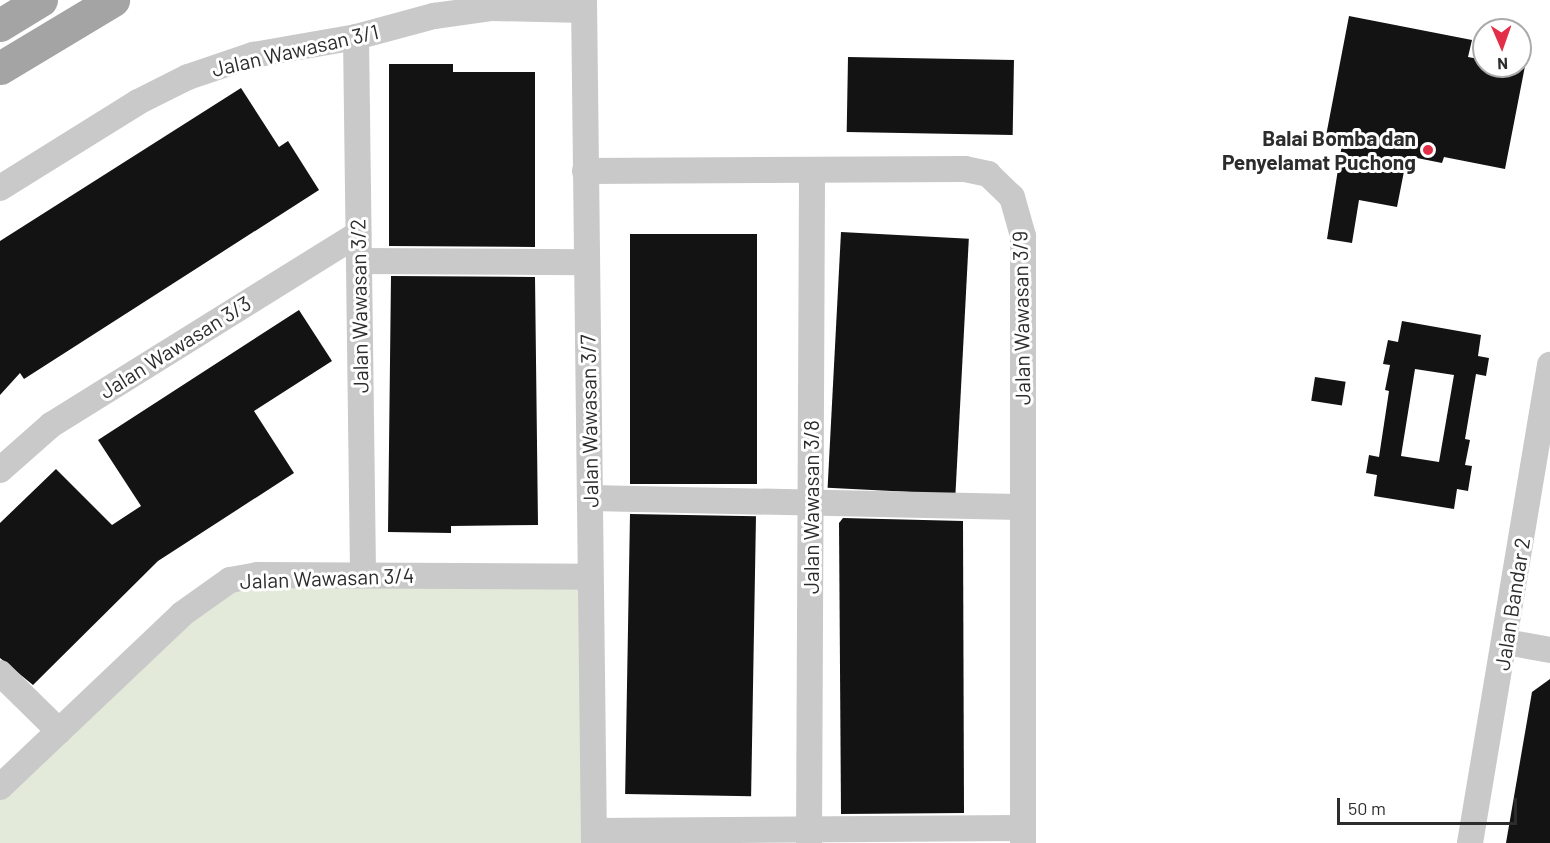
<!DOCTYPE html>
<style>
body{margin:0}
#map{position:relative;width:1550px;height:843px;overflow:hidden;background:#fff;font-family:Barlow,sans-serif}
div>[style]{position:absolute}
[style*='--x']{left:calc(var(--x)*1px);top:calc(var(--y)*1px);width:calc(var(--w)*1px);rotate:calc(var(--a)*1deg)}
.green>*{inset:0;background:#e3ead9}
.building>*{inset:0;background:#131313;transform-origin:0 0}
.minor>*{height:26px;margin:-13px;padding:0 13px;transform-origin:13px;border-radius:13px;background:#c9c9c9}
.major>*{height:33px;margin:-16.5px;padding:0 16.5px;transform-origin:16.5px;border-radius:16.5px;background:#a4a4a4}
.dots>*{width:16px;height:16px;translate:-50% -50%;box-sizing:border-box;border:3px solid #fff;border-radius:50%}
span{translate:-50% -50%;white-space:nowrap;text-align:center;line-height:1.15;-webkit-text-stroke:6px #fff;paint-order:stroke}
.street-label{font-size:21px;color:#2c2c2c}
.poi-label{font-size:21px;color:#2c2c2c;font-weight:700}
.right{translate:-100% -50%;text-align:right}
.north{position:absolute;left:1472px;top:18px;width:60px;height:60px;box-sizing:border-box;background:#fff;border:2px solid #ababab;border-radius:50%;rotate:178deg;font-size:16px;font-weight:700;line-height:24px;text-align:center;color:#2c2c2c}
.north::after{content:'';display:block;margin:auto;width:21px;height:27px;background:#e22f47;clip-path:polygon(50% 0,100% 100%,50% 72%,0 100%)}
.scale{position:absolute;left:1337px;top:798px;width:180px;height:27px;box-sizing:border-box;border:3px solid #2c2c2c;border-top:0;padding-left:8px;font-size:18px;line-height:21px;white-space:nowrap;color:#2c2c2c;-webkit-text-stroke:4px #fff;paint-order:stroke}
</style>
<div id="map">
<div class="green">
<i style="clip-path:polygon(590px 577px,591px 843px,0 843px,0 787px,230px 580px)"></i>
</div>
<div class="building">
<i style="clip-path:polygon(1349px 16px,1472px 40px,1468px 57px,1484px 60px,1484px 66px,1525px 66px,1505px 169px,1444px 157px,1442px 163px,1407px 156px,1397px 207px,1359px 200px,1352px 243px,1327px 239px,1342px 144px,1325px 141px)"></i>
<i style="left:848px;top:57px;width:166px;height:75px;rotate:1deg"></i>
<i style="clip-path:polygon(389px 64px,453px 64px,453px 72px,535px 72px,535px 247px,389px 246px)"></i>
<i style="clip-path:polygon(241px 88px,279px 147px,288px 141px,319px 190px,24px 379px,20px 373px,0 395px,0 241px)"></i>
<i style="left:841px;top:232px;width:128px;height:256px;rotate:3deg"></i>
<i style="left:630px;top:234px;width:127px;height:250px"></i>
<i style="clip-path:polygon(391px 276px,535px 277px,538px 525px,451px 526px,451px 533px,388px 532px)"></i>
<i style="clip-path:polygon(299px 310px,332px 361px,254px 411px,294px 473px,158px 561px,33px 685px,0 658px,0 523px,56px 469px,112px 525px,141px 506px,98px 440px)"></i>
<i style="clip-path:polygon(evenodd,1402px 321px,1481px 335px,1478px 356px,1489px 358px,1486px 376px,1476px 374px,1465px 439px,1470px 440px,1465px 465px,1472px 466px,1468px 491px,1457px 489px,1454px 509px,1374px 496px,1377px 475px,1366px 473px,1369px 455px,1379px 457px,1389px 391px,1385px 390px,1390px 365px,1383px 364px,1388px 340px,1398px 342px,1402px 321px,1415px 369px,1454px 375px,1439px 462px,1401px 456px,1415px 369px)"></i>
<i style="left:1315px;top:377px;width:31px;height:24px;rotate:9deg"></i>
<i style="left:630px;top:514px;width:126px;height:280px;rotate:1deg"></i>
<i style="clip-path:polygon(843px 518px,963px 521px,964px 813px,841px 814px,839px 523px)"></i>
<i style="clip-path:polygon(1550px 679px,1550px 843px,1506px 843px,1532px 692px)"></i>
</div>
<div class="minor">
<i style="--x:584;--y:0;--w:843;--a:89.32"></i>
<i style="--x:356;--y:37;--w:538;--a:89.25"></i>
<i style="--x:585;--y:171;--w:380;--a:-0.3"></i>
<i style="--x:965;--y:169;--w:24;--a:12"></i>
<i style="--x:988;--y:174;--w:33;--a:44"></i>
<i style="--x:1012;--y:197;--w:41;--a:74.2"></i>
<i style="--x:1023;--y:236;--w:607;--a:90"></i>
<i style="--x:0;--y:188;--w:163;--a:-31.9"></i>
<i style="--x:138;--y:102;--w:56;--a:-26.6"></i>
<i style="--x:188;--y:77;--w:69;--a:-18.7"></i>
<i style="--x:253;--y:55;--w:105;--a:-9.9"></i>
<i style="--x:356;--y:37;--w:81;--a:-15.1"></i>
<i style="--x:434;--y:16;--w:59;--a:-7.9"></i>
<i style="--x:492;--y:8;--w:92;--a:1.2"></i>
<i style="--x:359;--y:261;--w:227;--a:0.3"></i>
<i style="--x:0;--y:470;--w:68;--a:-41.4"></i>
<i style="--x:51;--y:425;--w:362;--a:-31.9"></i>
<i style="--x:590;--y:498;--w:432;--a:1.2"></i>
<i style="--x:1506;--y:642;--w:45;--a:10.3"></i>
<i style="--x:0;--y:673;--w:83;--a:44.5"></i>
<i style="--x:0;--y:787;--w:251;--a:-43.5"></i>
<i style="--x:182;--y:614;--w:59;--a:-35.3"></i>
<i style="--x:230;--y:580;--w:27;--a:-10"></i>
<i style="--x:257;--y:575;--w:333;--a:0.3"></i>
<i style="--x:594;--y:831;--w:429;--a:-0.4"></i>
<i style="--x:809;--y:843;--w:672;--a:-89.74"></i>
<i style="--x:1470;--y:843;--w:485;--a:-80.5"></i>
</div>
<div class="major">
<i style="--x:0;--y:25;--w:48;--a:-31.4"></i>
<i style="--x:0;--y:68;--w:132;--a:-31"></i>
</div>
<div class="dots">
<i style="left:1428px;top:150px;background:#e22f47"></i>
</div>
<div class="street-label">
<span style="left:295px;top:50px;rotate:-13deg">Jalan Wawasan 3/1</span>
<span style="left:359px;top:306px;rotate:-91deg">Jalan Wawasan 3/2</span>
<span style="left:1021px;top:318px;rotate:-91deg">Jalan Wawasan 3/9</span>
<span style="left:175px;top:347px;rotate:-32deg">Jalan Wawasan 3/3</span>
<span style="left:589px;top:421px;rotate:-91deg">Jalan Wawasan 3/7</span>
<span style="left:811px;top:507px;rotate:-90deg">Jalan Wawasan 3/8</span>
<span style="left:327px;top:578px;rotate:-2deg">Jalan Wawasan 3/4</span>
<span style="left:1512px;top:604px;rotate:-81deg">Jalan Bandar 2</span>
</div>
<div class="poi-label">
<span class="right" style="left:1416px;top:150px">Balai Bomba dan<br>Penyelamat Puchong</span>
</div>
<div class="north">N</div>
<div class="scale">50 m</div>
</div>
